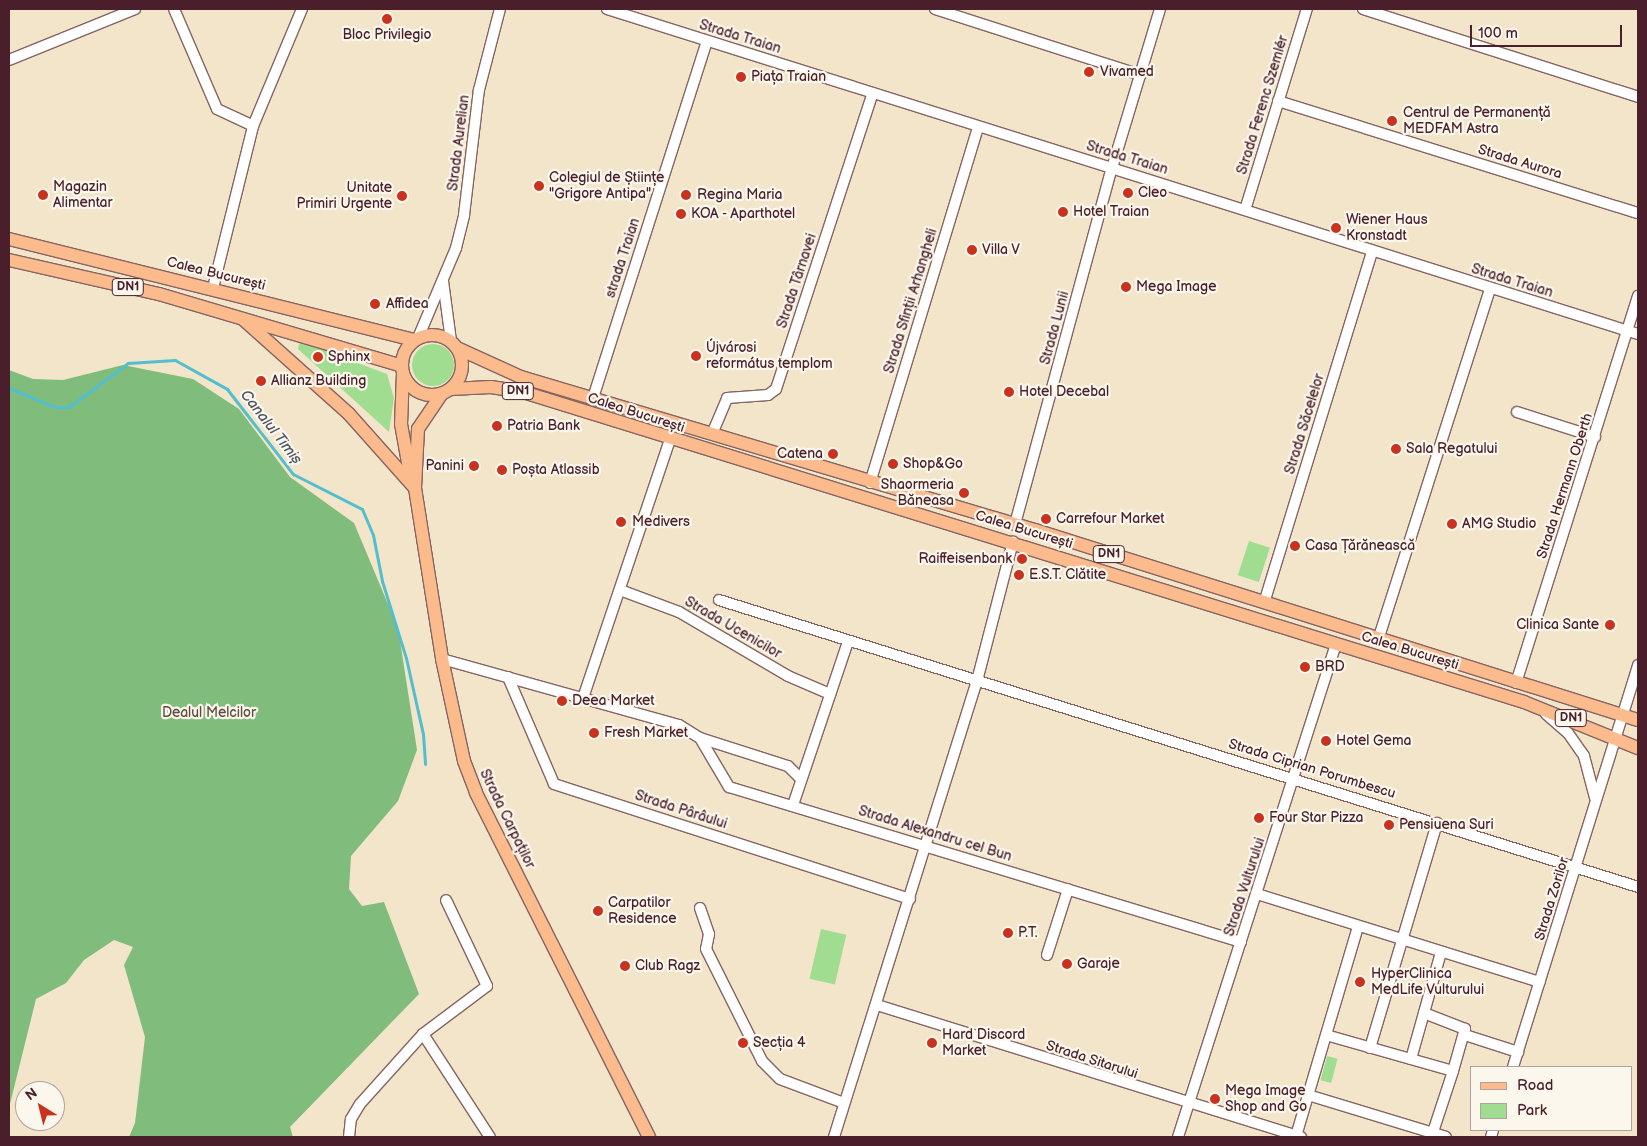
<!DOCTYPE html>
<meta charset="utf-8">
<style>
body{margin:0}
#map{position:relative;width:1647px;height:1146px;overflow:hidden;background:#f2e5ca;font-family:"Balsamiq Sans",sans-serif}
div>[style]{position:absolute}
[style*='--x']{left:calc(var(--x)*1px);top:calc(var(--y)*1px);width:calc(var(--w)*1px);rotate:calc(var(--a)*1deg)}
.green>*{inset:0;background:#a1dd91;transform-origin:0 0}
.round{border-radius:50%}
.forest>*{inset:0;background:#80bc7b}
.stream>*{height:3px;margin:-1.5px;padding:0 1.5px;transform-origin:1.5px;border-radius:1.5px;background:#53bece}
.roads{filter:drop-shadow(1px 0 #856463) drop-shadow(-1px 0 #856463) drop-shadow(0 1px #856463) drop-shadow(0 -1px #856463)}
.minor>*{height:10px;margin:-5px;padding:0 5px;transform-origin:5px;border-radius:5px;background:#fff}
.major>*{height:12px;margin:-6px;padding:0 6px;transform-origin:6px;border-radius:6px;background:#fbbb8d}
.major>.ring{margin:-6px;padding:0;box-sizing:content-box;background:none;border:12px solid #fbbb8d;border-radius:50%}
.dots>*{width:14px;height:14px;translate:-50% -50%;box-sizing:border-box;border:2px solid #fbf7ec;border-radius:50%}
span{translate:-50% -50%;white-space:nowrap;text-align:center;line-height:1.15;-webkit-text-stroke:4.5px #fbf7ec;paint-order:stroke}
.shield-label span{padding:1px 4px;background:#fbf7ec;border:1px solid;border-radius:4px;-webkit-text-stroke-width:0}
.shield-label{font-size:12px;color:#4a1f2b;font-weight:700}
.poi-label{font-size:14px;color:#4a1f2b}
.left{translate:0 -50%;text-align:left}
.right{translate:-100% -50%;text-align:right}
.street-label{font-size:14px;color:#4a1f2b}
.park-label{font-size:14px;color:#604e44}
.water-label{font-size:15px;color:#4d5764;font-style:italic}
.frame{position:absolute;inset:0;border:10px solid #4a1f2b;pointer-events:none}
.legend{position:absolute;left:1470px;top:1066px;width:162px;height:65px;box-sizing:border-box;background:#fbf7ec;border:1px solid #b4a19f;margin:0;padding:6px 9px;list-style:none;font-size:15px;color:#4a1f2b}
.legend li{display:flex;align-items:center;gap:10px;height:25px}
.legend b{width:25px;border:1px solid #b4a19f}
.north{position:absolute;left:15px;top:1081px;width:50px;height:50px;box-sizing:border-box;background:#fbf7ec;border:1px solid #b4a19f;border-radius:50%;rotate:324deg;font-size:14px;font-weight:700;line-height:20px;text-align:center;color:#4a1f2b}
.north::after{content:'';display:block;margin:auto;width:18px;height:22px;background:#c8321e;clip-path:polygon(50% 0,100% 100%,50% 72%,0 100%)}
.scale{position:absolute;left:1470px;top:25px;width:152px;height:22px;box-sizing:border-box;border:2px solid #4a1f2b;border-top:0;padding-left:6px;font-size:15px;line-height:18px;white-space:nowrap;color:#4a1f2b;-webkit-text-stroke:4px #fbf7ec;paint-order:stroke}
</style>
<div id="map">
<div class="green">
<i style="clip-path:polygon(300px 341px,387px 374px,394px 398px,389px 432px,298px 349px)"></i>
<i class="round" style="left:412px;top:344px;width:42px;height:42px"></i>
<i style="left:1249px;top:541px;width:22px;height:36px;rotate:18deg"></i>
<i class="round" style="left:683px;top:598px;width:12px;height:12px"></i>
<i style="left:821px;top:929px;width:26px;height:51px;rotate:13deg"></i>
<i style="left:1327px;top:1056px;width:11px;height:25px;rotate:15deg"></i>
</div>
<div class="forest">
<i style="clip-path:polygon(123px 365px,193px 379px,239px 409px,290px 477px,354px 523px,398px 628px,417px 750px,398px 801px,351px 856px,349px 889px,362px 906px,384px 902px,419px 994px,290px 1127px,293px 1137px,129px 1137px,135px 1123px,145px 1037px,124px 965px,133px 947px,114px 940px,84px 960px,66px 983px,36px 999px,9px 1108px,9px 370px,33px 379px,63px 380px)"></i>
</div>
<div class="stream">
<i style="--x:9;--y:388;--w:50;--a:22.4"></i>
<i style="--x:55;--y:407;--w:14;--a:0"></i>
<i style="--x:69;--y:407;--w:74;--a:-36.7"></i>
<i style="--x:128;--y:363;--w:47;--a:-3.7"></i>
<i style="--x:175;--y:360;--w:60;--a:29.1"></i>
<i style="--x:227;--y:389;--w:108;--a:52.2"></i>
<i style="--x:293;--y:474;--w:77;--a:26.9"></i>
<i style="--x:362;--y:509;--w:28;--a:67"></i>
<i style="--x:373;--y:535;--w:47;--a:78.9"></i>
<i style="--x:382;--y:581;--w:81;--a:72.7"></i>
<i style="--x:406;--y:658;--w:78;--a:77.4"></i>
<i style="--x:423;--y:734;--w:30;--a:86"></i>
</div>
<div class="roads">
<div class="minor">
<i style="--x:174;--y:9;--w:109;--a:66.7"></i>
<i style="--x:217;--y:109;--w:40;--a:25"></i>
<i style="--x:607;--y:9;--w:1081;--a:17.5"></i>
<i style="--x:935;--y:9;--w:216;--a:17.8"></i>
<i style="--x:1363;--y:9;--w:289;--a:17.7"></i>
<i style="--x:9;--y:60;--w:136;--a:-22"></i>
<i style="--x:1278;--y:101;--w:377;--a:17.3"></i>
<i style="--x:1245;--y:210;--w:210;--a:-72.9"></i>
<i style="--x:443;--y:281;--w:61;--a:82.4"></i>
<i style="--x:213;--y:288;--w:167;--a:-76.1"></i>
<i style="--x:253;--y:126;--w:127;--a:-67.3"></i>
<i style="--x:418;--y:338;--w:98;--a:-67.1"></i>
<i style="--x:456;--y:248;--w:34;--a:-76"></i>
<i style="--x:464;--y:215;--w:126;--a:-83.2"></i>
<i style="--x:479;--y:90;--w:84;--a:-75.5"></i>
<i style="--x:593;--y:398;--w:375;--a:-72.3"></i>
<i style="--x:1517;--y:412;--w:82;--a:17.8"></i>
<i style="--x:712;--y:434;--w:39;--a:-67"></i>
<i style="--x:727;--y:398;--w:41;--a:-4.2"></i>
<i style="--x:768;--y:395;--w:10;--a:-37"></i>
<i style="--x:776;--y:389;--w:311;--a:-71.9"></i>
<i style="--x:870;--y:483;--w:372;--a:-73.1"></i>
<i style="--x:1015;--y:524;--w:369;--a:-74.8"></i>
<i style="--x:1112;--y:168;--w:166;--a:-73.2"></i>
<i style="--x:620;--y:590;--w:63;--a:20.4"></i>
<i style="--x:679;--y:612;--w:126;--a:30.4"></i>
<i style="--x:788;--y:676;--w:46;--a:23.2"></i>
<i style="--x:719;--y:600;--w:963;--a:17.34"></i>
<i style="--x:1264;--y:603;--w:367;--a:-72.9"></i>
<i style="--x:1378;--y:640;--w:369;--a:-72.3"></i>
<i style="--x:442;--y:659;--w:246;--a:15.6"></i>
<i style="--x:679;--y:725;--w:25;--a:32"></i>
<i style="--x:700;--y:738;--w:92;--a:17.7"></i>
<i style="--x:788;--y:766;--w:18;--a:45"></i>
<i style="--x:508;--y:677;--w:116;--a:66.7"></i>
<i style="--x:554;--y:784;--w:374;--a:17.9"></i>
<i style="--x:1516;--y:683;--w:406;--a:-72.5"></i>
<i style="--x:584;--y:695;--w:270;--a:-71.4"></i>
<i style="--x:1546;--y:714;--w:29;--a:41"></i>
<i style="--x:1568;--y:733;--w:28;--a:55"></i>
<i style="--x:1584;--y:756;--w:43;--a:75.3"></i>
<i style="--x:700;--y:738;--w:57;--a:59.4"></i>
<i style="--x:729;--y:787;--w:535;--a:16.84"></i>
<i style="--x:793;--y:805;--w:172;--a:-71.4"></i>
<i style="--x:1257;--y:894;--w:296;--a:17.3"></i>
<i style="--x:700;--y:908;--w:28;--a:71"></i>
<i style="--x:709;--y:934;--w:15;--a:101"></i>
<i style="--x:706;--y:949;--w:125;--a:63.4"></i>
<i style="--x:762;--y:1061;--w:25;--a:45"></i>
<i style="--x:780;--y:1079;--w:68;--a:20.6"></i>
<i style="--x:1047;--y:955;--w:69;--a:-72.3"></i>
<i style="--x:877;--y:1005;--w:444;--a:17.3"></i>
<i style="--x:423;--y:1034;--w:123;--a:57"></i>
<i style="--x:1326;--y:1035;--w:132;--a:15.8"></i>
<i style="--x:1453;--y:1071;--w:44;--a:-74.1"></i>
<i style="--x:1465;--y:1029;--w:44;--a:-158.7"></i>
<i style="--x:1465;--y:1035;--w:56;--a:17.8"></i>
<i style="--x:1370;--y:1048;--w:235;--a:-73.4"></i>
<i style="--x:1411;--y:1059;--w:111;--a:-74.3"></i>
<i style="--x:1513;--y:1067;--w:421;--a:-72.7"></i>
<i style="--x:1308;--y:1095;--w:144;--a:16.9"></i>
<i style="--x:1433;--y:1132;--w:64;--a:-71.8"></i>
<i style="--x:1296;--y:1136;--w:218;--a:-73.5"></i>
<i style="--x:349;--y:1137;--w:18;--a:-84"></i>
<i style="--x:351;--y:1119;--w:17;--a:-59"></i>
<i style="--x:360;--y:1104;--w:94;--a:-48"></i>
<i style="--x:423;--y:1034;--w:80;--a:-36.9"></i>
<i style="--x:487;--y:986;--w:95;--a:-115.5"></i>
<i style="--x:834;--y:1137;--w:478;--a:-72.6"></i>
<i style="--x:977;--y:681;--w:144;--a:-75.5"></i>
<i style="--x:1178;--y:1137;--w:518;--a:-72.23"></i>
<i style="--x:1491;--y:1137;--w:7;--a:-74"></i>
</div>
<div class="major">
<i style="--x:9;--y:239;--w:418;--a:14"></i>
<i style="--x:9;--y:260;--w:154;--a:12.8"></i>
<i style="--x:159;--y:294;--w:253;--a:16.5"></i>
<i style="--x:244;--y:320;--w:141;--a:41.8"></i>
<i style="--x:349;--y:414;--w:99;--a:48.3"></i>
<i class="ring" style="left:402px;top:335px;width:48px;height:48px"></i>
<i style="--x:457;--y:348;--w:70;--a:24.4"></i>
<i style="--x:521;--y:377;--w:536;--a:16.58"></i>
<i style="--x:1035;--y:530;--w:632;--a:17.49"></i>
<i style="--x:403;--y:373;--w:51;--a:92.2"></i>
<i style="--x:401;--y:424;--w:51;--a:79.8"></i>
<i style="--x:451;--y:389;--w:40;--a:-2.9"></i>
<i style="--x:491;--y:387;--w:32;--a:9"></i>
<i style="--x:523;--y:392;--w:1048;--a:17.21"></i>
<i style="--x:1524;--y:702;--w:123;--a:22"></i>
<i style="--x:441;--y:395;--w:41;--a:124.1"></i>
<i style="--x:418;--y:429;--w:59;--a:92.9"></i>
<i style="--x:415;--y:488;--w:173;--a:81"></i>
<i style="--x:442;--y:659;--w:104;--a:77.8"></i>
<i style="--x:464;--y:761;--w:34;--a:69"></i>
<i style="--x:476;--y:793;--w:385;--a:63.3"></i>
</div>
</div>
<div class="dots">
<i style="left:387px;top:19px;background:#c8321e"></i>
<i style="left:1089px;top:72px;background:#c8321e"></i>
<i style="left:741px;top:77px;background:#c8321e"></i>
<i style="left:1392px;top:121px;background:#c8321e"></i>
<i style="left:539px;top:186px;background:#c8321e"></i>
<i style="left:1128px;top:193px;background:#c8321e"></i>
<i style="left:43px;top:195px;background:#c8321e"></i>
<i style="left:686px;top:195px;background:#c8321e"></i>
<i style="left:402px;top:196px;background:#c8321e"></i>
<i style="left:1063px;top:212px;background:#c8321e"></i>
<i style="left:681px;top:214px;background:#c8321e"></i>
<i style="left:1336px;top:228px;background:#c8321e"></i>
<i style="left:972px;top:250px;background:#c8321e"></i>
<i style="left:1126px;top:287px;background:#c8321e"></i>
<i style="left:375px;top:304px;background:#c8321e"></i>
<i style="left:696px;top:356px;background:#c8321e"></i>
<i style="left:318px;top:357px;background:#c8321e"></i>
<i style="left:261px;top:381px;background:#c8321e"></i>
<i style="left:1009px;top:392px;background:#c8321e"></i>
<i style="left:497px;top:426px;background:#c8321e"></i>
<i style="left:1396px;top:449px;background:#c8321e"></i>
<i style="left:833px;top:454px;background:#c8321e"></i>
<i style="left:893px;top:464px;background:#c8321e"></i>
<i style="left:474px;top:466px;background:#c8321e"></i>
<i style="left:502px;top:470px;background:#c8321e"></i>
<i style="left:964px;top:493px;background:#c8321e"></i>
<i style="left:1046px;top:519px;background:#c8321e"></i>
<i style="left:621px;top:522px;background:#c8321e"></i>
<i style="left:1452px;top:524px;background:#c8321e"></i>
<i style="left:1295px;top:546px;background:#c8321e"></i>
<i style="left:1022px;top:559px;background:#c8321e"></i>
<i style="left:1019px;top:575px;background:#c8321e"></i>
<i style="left:1610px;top:625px;background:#c8321e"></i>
<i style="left:1305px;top:667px;background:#c8321e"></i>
<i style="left:562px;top:701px;background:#c8321e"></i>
<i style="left:594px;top:733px;background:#c8321e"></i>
<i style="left:1326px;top:741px;background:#c8321e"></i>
<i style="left:1259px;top:818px;background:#c8321e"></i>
<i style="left:1389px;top:825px;background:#c8321e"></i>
<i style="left:598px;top:911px;background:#c8321e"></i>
<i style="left:1008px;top:933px;background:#c8321e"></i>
<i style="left:1067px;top:964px;background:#c8321e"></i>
<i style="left:625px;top:966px;background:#c8321e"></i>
<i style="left:1360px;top:982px;background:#c8321e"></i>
<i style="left:743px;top:1043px;background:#c8321e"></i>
<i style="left:932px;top:1043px;background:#c8321e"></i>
<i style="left:1215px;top:1099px;background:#c8321e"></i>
</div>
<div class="shield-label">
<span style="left:128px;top:287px">DN1</span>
<span style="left:518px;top:391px">DN1</span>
<span style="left:1109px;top:554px">DN1</span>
<span style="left:1571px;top:718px">DN1</span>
</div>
<div class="poi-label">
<span style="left:387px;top:35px">Bloc Privilegio</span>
<span class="left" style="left:1100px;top:72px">Vivamed</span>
<span class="left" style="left:751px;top:77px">Piața Traian</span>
<span class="left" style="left:1403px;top:121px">Centrul de Permanență<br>MEDFAM Astra</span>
<span class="left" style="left:549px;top:186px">Colegiul de Științe<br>"Grigore Antipa"</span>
<span class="left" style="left:53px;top:195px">Magazin<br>Alimentar</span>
<span class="right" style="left:392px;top:196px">Unitate<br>Primiri Urgente</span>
<span class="left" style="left:1138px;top:193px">Cleo</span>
<span class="left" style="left:697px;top:195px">Regina Maria</span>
<span class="left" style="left:1073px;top:212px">Hotel Traian</span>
<span class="left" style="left:691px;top:214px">KOA - Aparthotel</span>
<span class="left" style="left:1346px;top:228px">Wiener Haus<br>Kronstadt</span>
<span class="left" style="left:982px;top:250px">Villa V</span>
<span class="left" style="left:1136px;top:287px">Mega Image</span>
<span class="left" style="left:386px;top:304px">Affidea</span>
<span class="left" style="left:706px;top:356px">Újvárosi<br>református templom</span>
<span class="left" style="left:328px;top:357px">Sphinx</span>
<span class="left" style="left:271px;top:381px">Allianz Building</span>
<span class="left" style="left:1019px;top:392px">Hotel Decebal</span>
<span class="left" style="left:507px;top:426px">Patria Bank</span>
<span class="left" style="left:1406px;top:449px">Sala Regatului</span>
<span class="right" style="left:823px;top:454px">Catena</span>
<span class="left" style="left:903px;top:464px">Shop&amp;Go</span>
<span class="right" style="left:464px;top:466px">Panini</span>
<span class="left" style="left:512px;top:470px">Poșta Atlassib</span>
<span class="right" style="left:954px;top:493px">Shaormeria<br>Băneasa</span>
<span class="left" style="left:1056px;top:519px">Carrefour Market</span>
<span class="left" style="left:632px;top:522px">Medivers</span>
<span class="left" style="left:1462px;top:524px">AMG Studio</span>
<span class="left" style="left:1305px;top:546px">Casa Țărănească</span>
<span class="right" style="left:1012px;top:559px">Raiffeisenbank</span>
<span class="left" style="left:1029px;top:575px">E.S.T. Clătite</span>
<span class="right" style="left:1599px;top:625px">Clinica Sante</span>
<span class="left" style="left:1315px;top:667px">BRD</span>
<span class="left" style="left:572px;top:701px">Deea Market</span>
<span class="left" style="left:604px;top:733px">Fresh Market</span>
<span class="left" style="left:1336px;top:741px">Hotel Gema</span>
<span class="left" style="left:1269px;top:818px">Four Star Pizza</span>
<span class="left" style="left:1399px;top:825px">Pensiuena Suri</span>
<span class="left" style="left:608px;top:911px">Carpatilor<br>Residence</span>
<span class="left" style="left:1018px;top:933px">P.T.</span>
<span class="left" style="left:1077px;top:964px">Garaje</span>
<span class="left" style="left:635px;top:966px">Club Ragz</span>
<span class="left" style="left:1371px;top:982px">HyperClinica<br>MedLife Vulturului</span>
<span class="left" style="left:942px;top:1043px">Hard Discord<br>Market</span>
<span class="left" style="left:753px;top:1043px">Secția 4</span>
<span class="left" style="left:1225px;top:1099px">Mega Image<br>Shop and Go</span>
</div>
<div class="street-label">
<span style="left:740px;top:37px;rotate:17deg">Strada Traian</span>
<span style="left:1263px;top:105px;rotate:-73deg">Strada Ferenc Szemlér</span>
<span style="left:459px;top:143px;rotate:-83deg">Strada Aurelian</span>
<span style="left:1127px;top:158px;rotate:17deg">Strada Traian</span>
<span style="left:1520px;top:162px;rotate:17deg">Strada Aurora</span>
<span style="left:623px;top:258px;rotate:-72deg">strada Traian</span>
<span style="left:216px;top:274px;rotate:14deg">Calea București</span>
<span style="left:797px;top:281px;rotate:-72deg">Strada Târnavei</span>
<span style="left:1512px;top:281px;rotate:17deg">Strada Traian</span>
<span style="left:911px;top:301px;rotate:-73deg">Strada Sfinții Arhangheli</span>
<span style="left:1055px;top:328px;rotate:-75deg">Strada Lunii</span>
<span style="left:636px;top:413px;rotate:18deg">Calea București</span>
<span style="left:1305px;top:424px;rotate:-73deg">Strada Săcelelor</span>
<span style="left:1565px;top:486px;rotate:-72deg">Strada Hermann Oberth</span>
<span style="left:1024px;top:530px;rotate:17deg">Calea București</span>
<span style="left:733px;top:628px;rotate:30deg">Strada Ucenicilor</span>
<span style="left:1410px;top:651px;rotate:17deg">Calea București</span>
<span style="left:1312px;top:769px;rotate:17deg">Strada Ciprian Porumbescu</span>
<span style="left:681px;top:810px;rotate:18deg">Strada Pârâului</span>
<span style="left:507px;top:819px;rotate:64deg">Strada Carpaților</span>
<span style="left:935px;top:834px;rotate:17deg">Strada Alexandru cel Bun</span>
<span style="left:1245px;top:887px;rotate:-72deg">Strada Vulturului</span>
<span style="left:1552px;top:899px;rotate:-73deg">Strada Zorilor</span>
<span style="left:1092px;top:1060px;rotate:18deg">Strada Sitarului</span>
</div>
<div class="park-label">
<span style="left:209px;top:713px">Dealul Melcilor</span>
</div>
<div class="water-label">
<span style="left:271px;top:427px;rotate:52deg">Canalul Timiș</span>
</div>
<div class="frame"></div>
<ul class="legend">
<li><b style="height:6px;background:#fbbb8d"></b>Road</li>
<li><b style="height:14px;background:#a1dd91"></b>Park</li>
</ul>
<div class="north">N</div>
<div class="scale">100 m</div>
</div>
